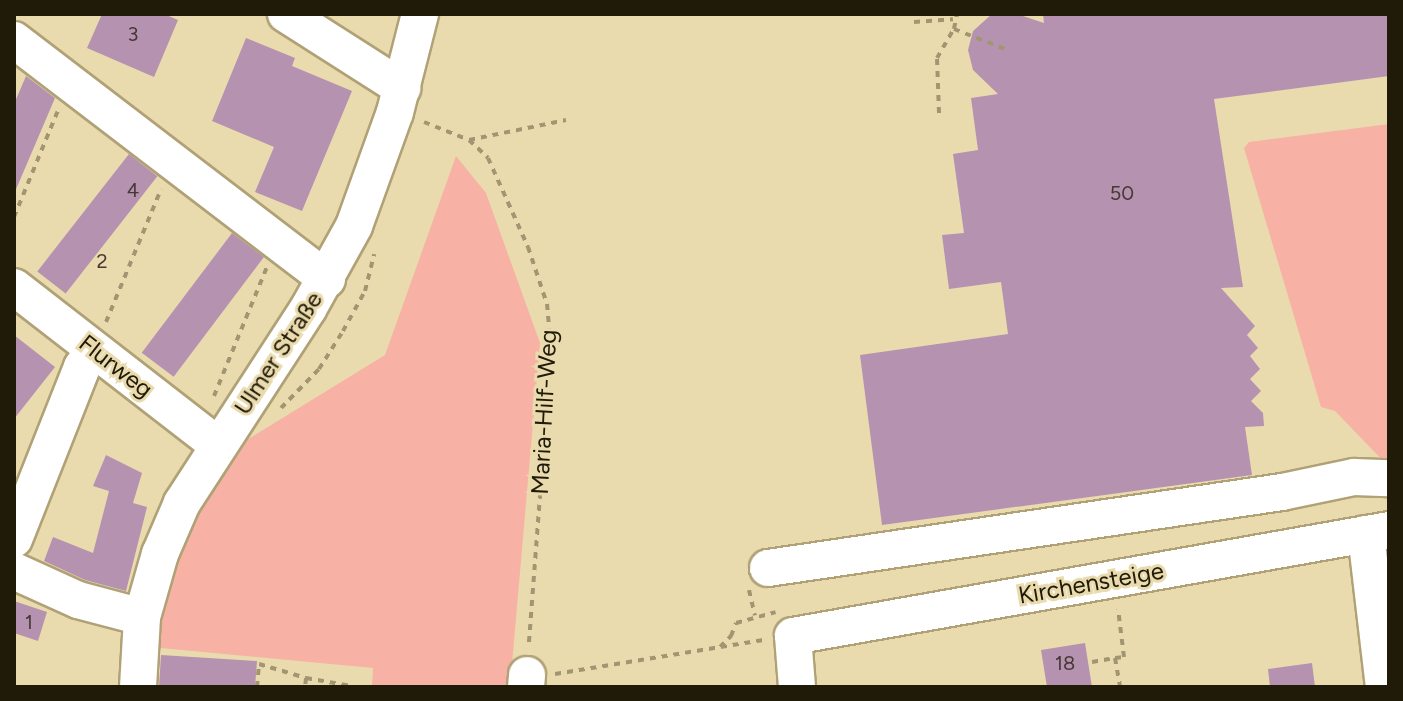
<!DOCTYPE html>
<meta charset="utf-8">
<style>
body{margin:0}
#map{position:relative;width:1403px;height:701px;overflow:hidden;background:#eadbae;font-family:Figtree,sans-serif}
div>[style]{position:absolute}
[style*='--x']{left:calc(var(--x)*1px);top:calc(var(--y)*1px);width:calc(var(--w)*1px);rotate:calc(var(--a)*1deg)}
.green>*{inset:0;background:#f7b2a5}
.building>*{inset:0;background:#b692b1;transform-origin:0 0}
.path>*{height:4px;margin-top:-2px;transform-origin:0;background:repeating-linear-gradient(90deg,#a19572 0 6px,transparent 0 12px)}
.roads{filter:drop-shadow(2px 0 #b0a176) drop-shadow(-2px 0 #b0a176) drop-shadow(0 2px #b0a176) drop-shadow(0 -2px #b0a176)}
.minor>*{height:36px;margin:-18px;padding:0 18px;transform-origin:18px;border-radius:18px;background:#fff}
span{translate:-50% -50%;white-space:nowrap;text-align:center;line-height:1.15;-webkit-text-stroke:6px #eadbae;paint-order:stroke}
.number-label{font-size:20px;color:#463833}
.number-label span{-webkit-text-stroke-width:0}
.street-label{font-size:24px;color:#201a09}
.frame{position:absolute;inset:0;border:16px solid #201a09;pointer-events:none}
</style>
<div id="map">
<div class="green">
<i style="clip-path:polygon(1389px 124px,1389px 467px,1335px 411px,1321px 407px,1244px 148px,1249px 142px)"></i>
<i style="clip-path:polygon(456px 156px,486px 193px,540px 343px,510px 687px,372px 687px,373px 668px,150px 647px,178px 523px,224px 454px,385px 355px)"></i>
</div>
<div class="building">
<i style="clip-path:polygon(102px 14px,164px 14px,178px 20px,154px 77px,87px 48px)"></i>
<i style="clip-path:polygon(992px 14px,1017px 14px,1044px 23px,1043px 14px,1389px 14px,1389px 76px,1214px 99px,1243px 287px,1221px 288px,1255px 326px,1247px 335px,1258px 348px,1250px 356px,1260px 369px,1250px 379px,1261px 391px,1251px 401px,1263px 413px,1264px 426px,1245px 427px,1252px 475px,882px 525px,860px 355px,1008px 334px,1001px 282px,949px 289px,942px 235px,964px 233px,953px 154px,978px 150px,971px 98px,998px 94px,973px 70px,968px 50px,973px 31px)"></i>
<i style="clip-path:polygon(246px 38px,295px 58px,292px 66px,352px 91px,302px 211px,255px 192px,274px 147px,212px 121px)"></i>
<i style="clip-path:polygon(26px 76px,55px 98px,14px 194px,14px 104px)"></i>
<i style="left:129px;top:154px;width:36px;height:149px;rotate:38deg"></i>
<i style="left:232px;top:233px;width:40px;height:150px;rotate:37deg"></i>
<i style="clip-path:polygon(14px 335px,55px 367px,14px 419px)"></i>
<i style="clip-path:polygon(106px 455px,142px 473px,133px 503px,147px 507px,126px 591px,85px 580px,44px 561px,53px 537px,93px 553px,109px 491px,93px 486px)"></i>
<i style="clip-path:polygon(14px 601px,47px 612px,38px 641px,14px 633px)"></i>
<i style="clip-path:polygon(1085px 643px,1092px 687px,1047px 687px,1041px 650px)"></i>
<i style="clip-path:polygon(161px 655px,257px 661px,255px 687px,159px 687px)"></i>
<i style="clip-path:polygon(1312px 663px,1315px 687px,1270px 687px,1268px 669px)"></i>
</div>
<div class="path">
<i style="--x:914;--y:22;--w:39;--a:-4"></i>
<i style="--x:954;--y:29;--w:60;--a:21.4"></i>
<i style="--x:939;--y:113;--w:55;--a:-92.1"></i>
<i style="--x:937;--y:58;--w:34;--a:-60"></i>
<i style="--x:954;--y:29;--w:15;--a:-79"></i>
<i style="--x:424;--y:122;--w:48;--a:21.8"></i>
<i style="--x:469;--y:140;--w:26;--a:43"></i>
<i style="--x:488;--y:158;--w:98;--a:65.8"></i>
<i style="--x:528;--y:247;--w:60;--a:71.6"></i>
<i style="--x:547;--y:304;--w:45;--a:84.9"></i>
<i style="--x:551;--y:349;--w:297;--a:94.3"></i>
<i style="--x:469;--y:140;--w:99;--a:-11.7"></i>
<i style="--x:14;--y:217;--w:118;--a:-67.6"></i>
<i style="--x:106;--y:322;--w:144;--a:-67.5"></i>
<i style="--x:214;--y:396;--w:139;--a:-67.7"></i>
<i style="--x:281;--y:408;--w:54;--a:-45.7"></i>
<i style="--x:319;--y:369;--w:45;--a:-57.7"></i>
<i style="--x:343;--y:331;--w:46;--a:-61.2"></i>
<i style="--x:365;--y:291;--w:38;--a:-76"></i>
<i style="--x:749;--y:590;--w:26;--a:77"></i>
<i style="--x:720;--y:647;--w:16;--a:-45"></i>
<i style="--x:731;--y:636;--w:14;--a:-69"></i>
<i style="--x:736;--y:623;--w:41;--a:-15.4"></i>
<i style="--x:1115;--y:658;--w:9;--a:-6"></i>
<i style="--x:1124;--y:657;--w:48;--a:-97.1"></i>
<i style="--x:1092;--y:662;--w:23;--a:-10"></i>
<i style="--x:1115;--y:658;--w:29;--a:80"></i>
<i style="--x:555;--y:674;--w:211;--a:-9.3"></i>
<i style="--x:306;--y:678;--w:46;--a:10.1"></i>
<i style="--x:257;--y:687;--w:23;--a:-85"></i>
<i style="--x:259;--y:664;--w:49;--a:16.6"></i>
<i style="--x:306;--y:678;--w:9;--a:96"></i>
</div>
<div class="roads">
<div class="minor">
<i style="--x:286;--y:14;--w:138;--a:32.5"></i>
<i style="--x:14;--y:40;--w:394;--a:37.4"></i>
<i style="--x:14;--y:287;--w:258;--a:37.8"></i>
<i style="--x:1366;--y:534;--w:154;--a:83.3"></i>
<i style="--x:14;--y:539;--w:185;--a:-68.4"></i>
<i style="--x:82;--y:367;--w:21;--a:-55"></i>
<i style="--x:768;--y:568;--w:520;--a:-8.41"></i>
<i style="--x:1282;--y:492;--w:74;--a:-11.8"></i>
<i style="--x:1354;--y:477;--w:35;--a:2"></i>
<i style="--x:14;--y:571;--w:70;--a:24.4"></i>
<i style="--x:78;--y:600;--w:66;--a:14.9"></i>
<i style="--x:138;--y:687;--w:70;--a:-86.7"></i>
<i style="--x:142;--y:617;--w:66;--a:-74.1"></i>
<i style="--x:160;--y:554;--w:56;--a:-66.7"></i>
<i style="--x:182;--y:503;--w:231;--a:-57"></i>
<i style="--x:308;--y:309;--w:95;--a:-61"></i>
<i style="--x:354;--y:226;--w:121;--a:-70.2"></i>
<i style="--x:395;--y:112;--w:101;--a:-75.7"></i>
<i style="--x:526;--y:687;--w:12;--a:-85"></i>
<i style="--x:797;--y:687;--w:51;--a:-94.5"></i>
<i style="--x:793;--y:636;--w:605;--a:-10.08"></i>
</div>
</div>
<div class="number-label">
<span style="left:133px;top:34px">3</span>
<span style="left:133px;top:190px">4</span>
<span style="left:1122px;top:193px">50</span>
<span style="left:102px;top:261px">2</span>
<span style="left:29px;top:622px">1</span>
<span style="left:1065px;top:663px">18</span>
</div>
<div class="street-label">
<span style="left:278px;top:353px;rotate:-57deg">Ulmer Straße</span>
<span style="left:116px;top:366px;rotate:38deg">Flurweg</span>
<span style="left:544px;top:412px;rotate:-87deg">Maria-Hilf-Weg</span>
<span style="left:1091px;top:583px;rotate:-10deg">Kirchensteige</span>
</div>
<div class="frame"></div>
</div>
